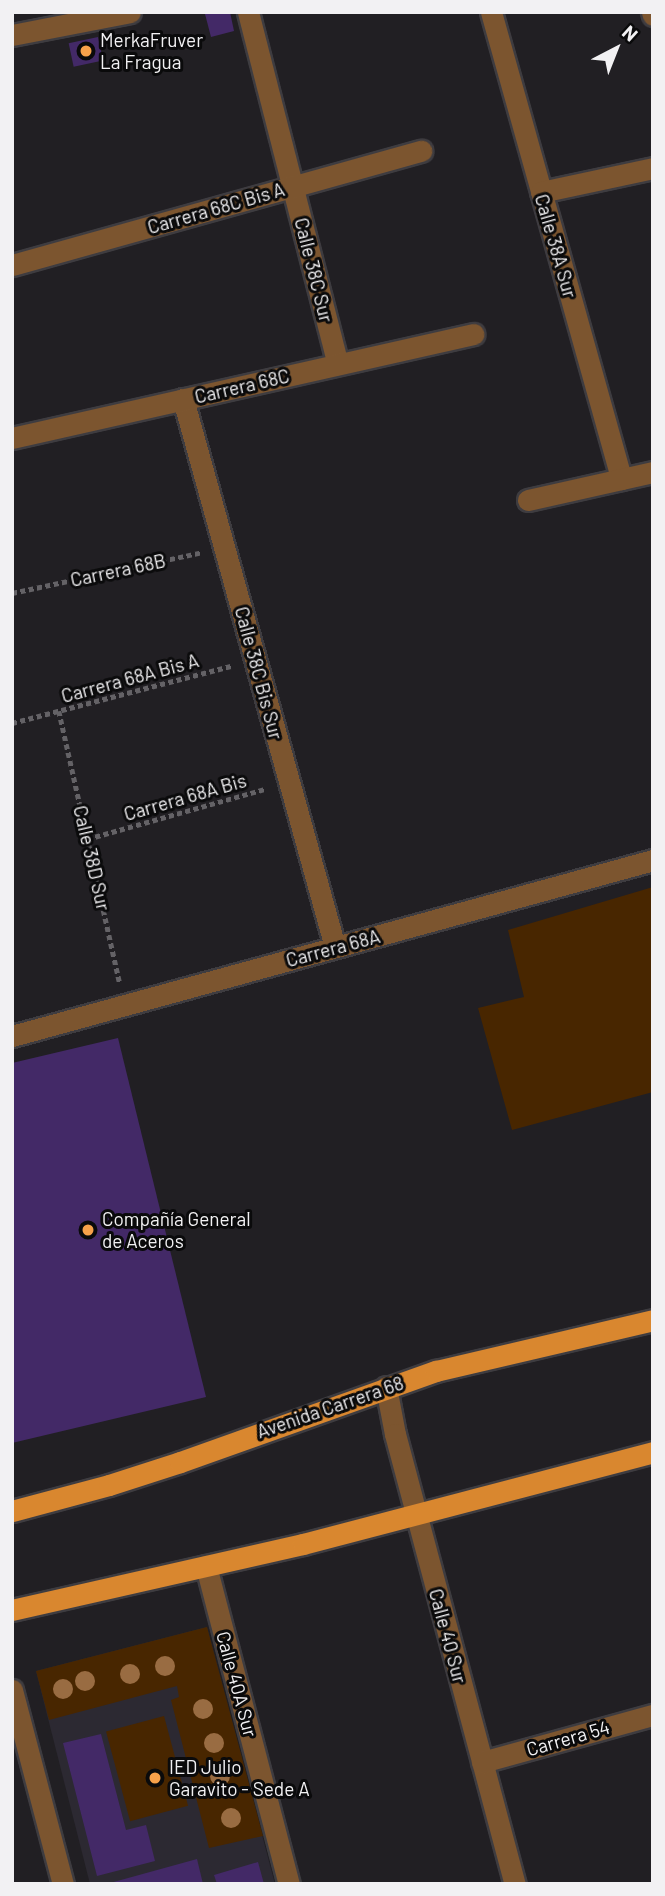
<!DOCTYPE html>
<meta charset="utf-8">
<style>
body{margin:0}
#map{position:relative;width:665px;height:1896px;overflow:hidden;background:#211f23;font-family:Barlow,sans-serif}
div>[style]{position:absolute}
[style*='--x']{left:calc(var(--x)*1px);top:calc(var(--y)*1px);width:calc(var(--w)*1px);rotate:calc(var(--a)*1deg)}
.built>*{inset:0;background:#2c2932}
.green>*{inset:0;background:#482600;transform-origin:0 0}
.building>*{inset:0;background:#432967;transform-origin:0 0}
.path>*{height:4.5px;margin-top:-2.25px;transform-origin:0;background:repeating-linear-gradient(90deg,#646266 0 5px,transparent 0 8.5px)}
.roads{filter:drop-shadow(2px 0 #3e3c40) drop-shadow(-2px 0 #3e3c40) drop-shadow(0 2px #3e3c40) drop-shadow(0 -2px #3e3c40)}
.minor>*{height:21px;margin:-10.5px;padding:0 10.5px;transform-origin:10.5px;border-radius:10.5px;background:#7c552f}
.major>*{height:21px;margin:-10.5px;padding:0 10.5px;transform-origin:10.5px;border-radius:10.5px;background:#d9872f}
.trees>*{width:20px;height:20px;margin:-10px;border-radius:50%;background:#996c42}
.dots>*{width:19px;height:19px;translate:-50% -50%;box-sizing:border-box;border:4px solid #0a0a0b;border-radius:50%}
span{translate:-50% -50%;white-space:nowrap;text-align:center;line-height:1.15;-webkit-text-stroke:6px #0a0a0b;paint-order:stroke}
.poi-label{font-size:19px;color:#f2f1f3}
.left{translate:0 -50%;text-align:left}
.street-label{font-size:19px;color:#f2f1f3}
.frame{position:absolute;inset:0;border:14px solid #f2f1f3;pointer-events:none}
.north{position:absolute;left:581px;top:14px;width:70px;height:70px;-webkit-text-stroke:5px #0a0a0b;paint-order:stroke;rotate:42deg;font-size:19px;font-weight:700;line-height:28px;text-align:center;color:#f2f1f3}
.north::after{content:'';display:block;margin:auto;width:24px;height:32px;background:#f2f1f3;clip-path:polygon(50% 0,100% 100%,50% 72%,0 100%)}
</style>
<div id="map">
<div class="built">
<i style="clip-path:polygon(207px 1627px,275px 1884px,90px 1884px,36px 1671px)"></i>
</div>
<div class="green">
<i style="clip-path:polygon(653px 887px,653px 1092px,512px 1130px,478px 1008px,524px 997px,508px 930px)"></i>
<i style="clip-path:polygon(207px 1627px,263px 1836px,209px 1848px,171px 1700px,179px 1697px,177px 1686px,49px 1720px,36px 1671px)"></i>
<i style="left:164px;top:1716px;width:93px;height:60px;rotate:75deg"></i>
</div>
<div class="building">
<i style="clip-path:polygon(213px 12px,230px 12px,234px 31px,211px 37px,205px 14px)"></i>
<i style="left:98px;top:37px;width:24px;height:30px;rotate:78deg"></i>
<i style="clip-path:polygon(118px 1038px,206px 1397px,12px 1443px,12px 1063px)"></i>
<i style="clip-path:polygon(101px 1734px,126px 1830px,146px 1825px,155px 1861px,97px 1876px,63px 1743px)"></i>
<i style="clip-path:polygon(197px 1859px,203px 1884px,110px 1884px,110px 1883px)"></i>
<i style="clip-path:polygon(258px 1862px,264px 1884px,217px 1884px,214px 1875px)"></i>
</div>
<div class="path">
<i style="--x:12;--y:593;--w:195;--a:-12.1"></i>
<i style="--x:59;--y:711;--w:279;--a:77.4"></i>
<i style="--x:12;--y:723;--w:229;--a:-14.6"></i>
<i style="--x:87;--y:839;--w:185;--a:-15.7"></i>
</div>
<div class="roads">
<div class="minor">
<i style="--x:248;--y:12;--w:363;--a:75.7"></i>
<i style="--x:491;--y:12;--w:485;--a:74.4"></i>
<i style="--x:652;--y:12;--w:3;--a:72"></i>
<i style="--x:12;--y:35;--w:120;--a:-11"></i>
<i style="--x:541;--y:192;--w:115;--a:-12.1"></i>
<i style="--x:12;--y:265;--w:425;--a:-15.6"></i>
<i style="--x:183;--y:399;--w:569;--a:74.5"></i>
<i style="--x:12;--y:438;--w:473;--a:-12.7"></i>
<i style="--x:528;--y:500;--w:128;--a:-12.6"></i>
<i style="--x:12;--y:1036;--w:665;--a:-15.35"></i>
<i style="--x:386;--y:1387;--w:48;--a:79.2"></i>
<i style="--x:395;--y:1434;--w:466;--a:75.1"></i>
<i style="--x:206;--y:1566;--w:329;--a:75.4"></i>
<i style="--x:12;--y:1690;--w:201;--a:75.3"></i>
<i style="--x:482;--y:1762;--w:177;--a:-15.4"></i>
</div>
<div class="major">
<i style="--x:12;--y:1511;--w:100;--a:-15"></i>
<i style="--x:109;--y:1485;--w:75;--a:-17.9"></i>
<i style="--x:180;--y:1462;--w:272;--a:-19.6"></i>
<i style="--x:436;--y:1371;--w:223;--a:-13.2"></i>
<i style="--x:12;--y:1610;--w:298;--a:-12.8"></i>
<i style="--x:303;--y:1544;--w:362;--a:-14.7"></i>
</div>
</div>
<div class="trees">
<i style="left:165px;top:1666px"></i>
<i style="left:130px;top:1674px"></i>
<i style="left:85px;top:1681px"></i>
<i style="left:63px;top:1689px"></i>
<i style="left:203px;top:1709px"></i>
<i style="left:214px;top:1743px"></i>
<i style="left:220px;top:1776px"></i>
<i style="left:231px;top:1818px"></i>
</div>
<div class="dots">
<i style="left:86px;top:51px;background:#f7a14a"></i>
<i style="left:88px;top:1230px;background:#f7a14a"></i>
<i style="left:155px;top:1778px;background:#f7a14a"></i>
</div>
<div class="poi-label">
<span class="left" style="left:100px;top:51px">MerkaFruver<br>La Fragua</span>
<span class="left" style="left:102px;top:1230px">Compañía General<br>de Aceros</span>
<span class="left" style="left:169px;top:1778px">IED Julio<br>Garavito - Sede A</span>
</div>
<div class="street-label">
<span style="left:216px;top:208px;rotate:-16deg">Carrera 68C Bis A</span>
<span style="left:556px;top:246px;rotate:74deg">Calle 38A Sur</span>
<span style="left:314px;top:270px;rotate:76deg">Calle 38C Sur</span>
<span style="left:242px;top:386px;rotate:-13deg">Carrera 68C</span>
<span style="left:118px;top:570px;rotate:-12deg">Carrera 68B</span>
<span style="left:259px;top:673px;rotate:75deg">Calle 38C Bis Sur</span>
<span style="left:130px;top:678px;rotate:-15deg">Carrera 68A Bis A</span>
<span style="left:185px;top:797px;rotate:-16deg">Carrera 68A Bis</span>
<span style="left:92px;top:858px;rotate:77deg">Calle 38D Sur</span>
<span style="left:333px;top:948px;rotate:-15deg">Carrera 68A</span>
<span style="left:330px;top:1407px;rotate:-19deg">Avenida Carrera 68</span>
<span style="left:448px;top:1636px;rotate:75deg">Calle 40 Sur</span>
<span style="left:237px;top:1684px;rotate:75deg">Calle 40A Sur</span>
<span style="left:568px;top:1738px;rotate:-16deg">Carrera 54</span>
</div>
<div class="frame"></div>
<div class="north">N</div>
</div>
